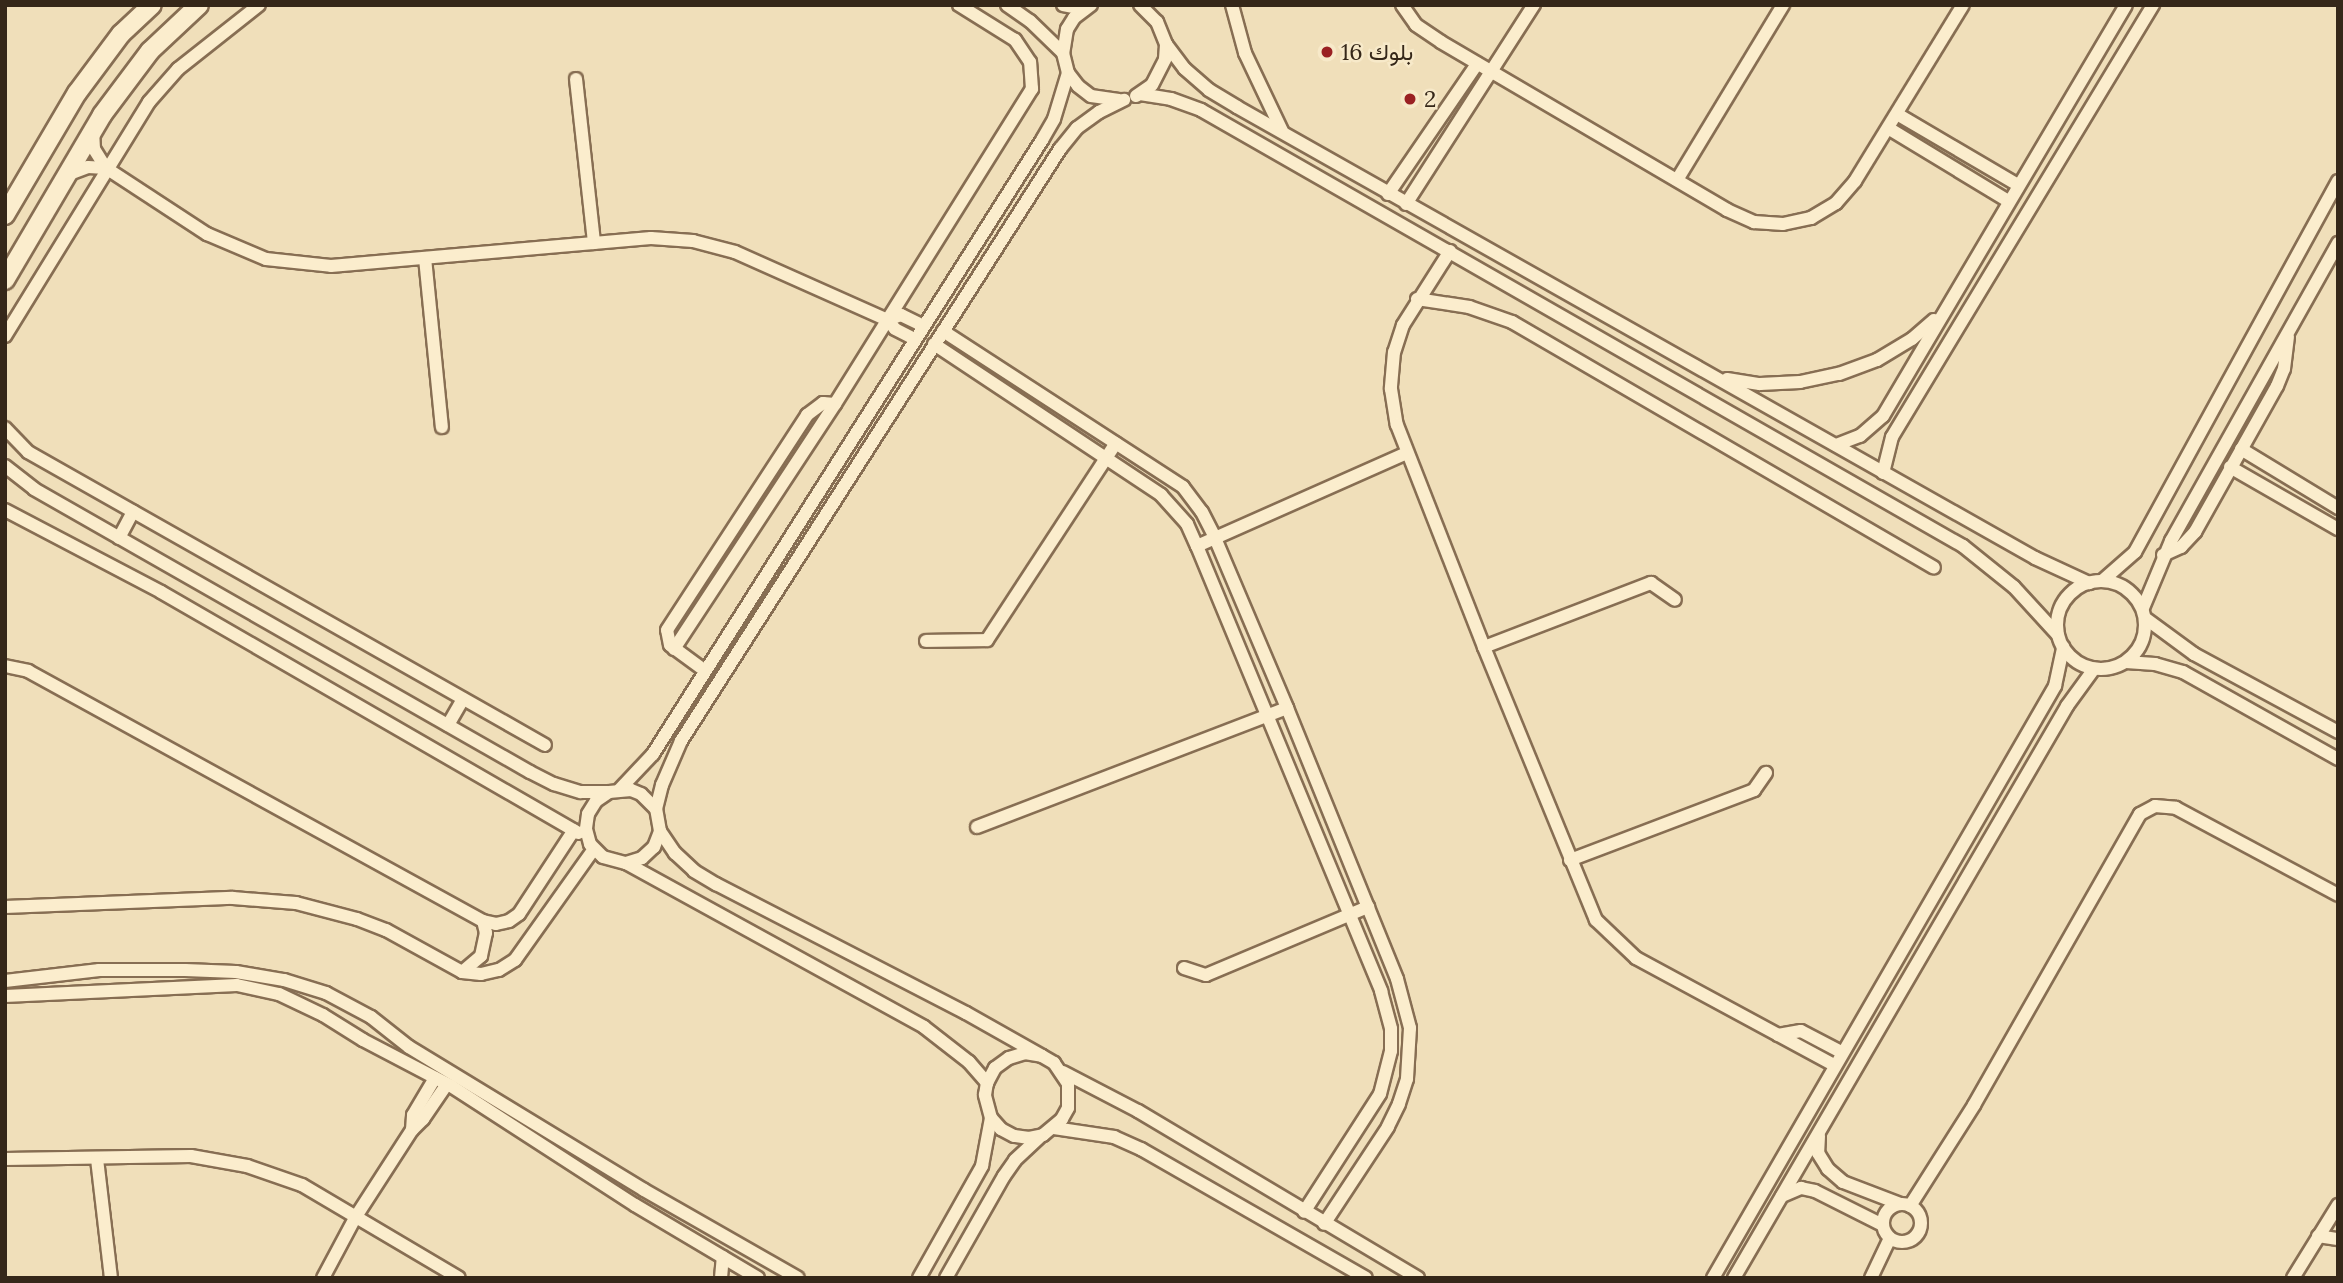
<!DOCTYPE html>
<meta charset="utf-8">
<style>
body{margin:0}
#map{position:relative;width:2343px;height:1283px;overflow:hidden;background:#f0dfba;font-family:Lora,Vazirmatn,serif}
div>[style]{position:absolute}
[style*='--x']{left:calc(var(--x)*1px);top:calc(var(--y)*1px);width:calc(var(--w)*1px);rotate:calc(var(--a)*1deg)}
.roads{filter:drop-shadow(2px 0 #876e53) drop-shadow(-2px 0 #876e53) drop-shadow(0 2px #876e53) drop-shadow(0 -2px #876e53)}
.minor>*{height:12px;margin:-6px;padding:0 6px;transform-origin:6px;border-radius:6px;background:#fbedcd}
.minor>.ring{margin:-6px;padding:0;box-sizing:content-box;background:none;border:12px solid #fbedcd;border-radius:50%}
.secondary>*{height:18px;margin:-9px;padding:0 9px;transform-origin:9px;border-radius:9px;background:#fbedcd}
.dots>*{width:19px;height:19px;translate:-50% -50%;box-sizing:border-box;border:4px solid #f7e9c9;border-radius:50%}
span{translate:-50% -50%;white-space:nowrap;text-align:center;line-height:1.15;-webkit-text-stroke:5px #f7e9c9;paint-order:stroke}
.poi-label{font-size:23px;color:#352719}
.left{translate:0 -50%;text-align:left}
.frame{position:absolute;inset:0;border:7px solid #352719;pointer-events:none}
</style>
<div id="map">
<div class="roads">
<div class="minor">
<i style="--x:1007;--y:5;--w:28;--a:35"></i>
<i style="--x:1030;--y:21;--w:46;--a:44.1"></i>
<i style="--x:1063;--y:5;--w:20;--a:11"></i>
<i style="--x:1091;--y:5;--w:21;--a:143"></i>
<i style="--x:1074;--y:18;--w:13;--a:122"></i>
<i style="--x:1067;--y:29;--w:24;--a:99"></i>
<i style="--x:1063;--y:53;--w:21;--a:76"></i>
<i style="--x:1068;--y:73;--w:16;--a:52"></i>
<i style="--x:1078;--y:86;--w:16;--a:38"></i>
<i style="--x:1091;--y:96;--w:28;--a:8"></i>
<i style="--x:1232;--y:5;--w:50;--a:74.8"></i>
<i style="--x:1245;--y:53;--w:86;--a:64.6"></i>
<i style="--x:1402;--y:5;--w:24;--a:55"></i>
<i style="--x:1416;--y:25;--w:30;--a:34"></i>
<i style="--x:1441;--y:42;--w:332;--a:30.4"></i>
<i style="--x:1727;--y:210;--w:30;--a:24"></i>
<i style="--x:1754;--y:222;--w:29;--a:4"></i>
<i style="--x:1783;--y:224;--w:29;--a:-12"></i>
<i style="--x:1811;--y:218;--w:29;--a:-31"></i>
<i style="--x:1836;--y:203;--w:29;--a:-49"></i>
<i style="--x:1855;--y:181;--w:206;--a:-58.5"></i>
<i style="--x:1166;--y:44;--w:31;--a:53"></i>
<i style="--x:1185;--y:69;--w:32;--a:41"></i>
<i style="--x:1209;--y:90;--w:33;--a:31"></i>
<i style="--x:1237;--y:107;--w:917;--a:29.47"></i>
<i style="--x:2035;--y:558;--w:60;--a:24.8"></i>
<i style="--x:576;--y:79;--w:165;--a:83.7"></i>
<i style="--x:1140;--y:94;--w:31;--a:9"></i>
<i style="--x:1171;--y:99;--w:32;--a:20"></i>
<i style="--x:1201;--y:110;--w:878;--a:29.78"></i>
<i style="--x:1963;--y:546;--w:65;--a:38.8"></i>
<i style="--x:2014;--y:587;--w:65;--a:47.5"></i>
<i style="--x:1136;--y:96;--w:19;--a:-35"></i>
<i style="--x:1152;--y:85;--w:29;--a:-63"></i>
<i style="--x:1165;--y:59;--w:15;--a:-86"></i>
<i style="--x:1166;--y:44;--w:24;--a:-112"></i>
<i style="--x:1157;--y:22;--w:24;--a:-135"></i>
<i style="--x:1897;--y:114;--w:140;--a:30.4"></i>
<i style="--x:1888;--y:128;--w:140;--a:31.3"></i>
<i style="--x:93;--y:130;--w:19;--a:87"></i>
<i style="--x:94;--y:149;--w:22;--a:58"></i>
<i style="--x:106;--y:168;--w:121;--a:33.2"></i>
<i style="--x:207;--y:234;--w:64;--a:23"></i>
<i style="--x:266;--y:259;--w:65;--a:6.1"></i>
<i style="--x:331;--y:266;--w:321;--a:-5"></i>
<i style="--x:651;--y:238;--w:42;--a:4.1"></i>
<i style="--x:693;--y:241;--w:43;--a:14.7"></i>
<i style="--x:735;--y:252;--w:167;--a:24"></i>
<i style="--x:888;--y:320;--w:11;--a:52"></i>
<i style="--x:895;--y:329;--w:22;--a:27"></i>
<i style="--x:67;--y:175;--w:22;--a:-21"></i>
<i style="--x:88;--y:167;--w:18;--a:3"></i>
<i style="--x:1677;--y:180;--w:205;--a:-58.8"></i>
<i style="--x:1388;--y:194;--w:158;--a:-55.6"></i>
<i style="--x:1406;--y:204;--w:237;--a:-57.3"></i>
<i style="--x:1450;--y:251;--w:88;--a:122.4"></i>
<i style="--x:1403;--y:325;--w:28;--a:108"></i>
<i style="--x:1394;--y:352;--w:37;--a:95"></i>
<i style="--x:1391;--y:389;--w:36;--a:81"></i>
<i style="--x:1397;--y:425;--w:238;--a:68.6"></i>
<i style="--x:1484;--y:647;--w:295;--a:67.7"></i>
<i style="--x:1596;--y:920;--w:55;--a:43.5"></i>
<i style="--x:1636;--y:958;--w:225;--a:28.4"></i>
<i style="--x:425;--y:258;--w:170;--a:84.3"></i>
<i style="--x:1417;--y:299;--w:53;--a:8.7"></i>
<i style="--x:1469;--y:307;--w:46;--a:19.2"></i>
<i style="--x:1512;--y:322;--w:488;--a:30.2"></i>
<i style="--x:888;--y:320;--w:14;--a:-21"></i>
<i style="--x:901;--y:315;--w:25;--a:26"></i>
<i style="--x:943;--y:331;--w:286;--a:33"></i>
<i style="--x:1183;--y:487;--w:31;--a:53"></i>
<i style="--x:1202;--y:512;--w:29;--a:63"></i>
<i style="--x:1215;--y:538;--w:185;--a:67"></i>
<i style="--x:1287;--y:708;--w:292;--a:67.9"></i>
<i style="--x:1397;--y:979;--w:51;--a:75.1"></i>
<i style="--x:1410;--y:1028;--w:51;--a:93.4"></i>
<i style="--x:1407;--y:1079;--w:26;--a:108"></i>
<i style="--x:1399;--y:1104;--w:25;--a:116"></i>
<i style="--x:1388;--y:1127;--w:116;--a:123.4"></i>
<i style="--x:5;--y:336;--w:275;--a:-58.4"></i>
<i style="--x:149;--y:102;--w:44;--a:-48.7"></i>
<i style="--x:178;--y:69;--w:103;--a:-38.3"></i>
<i style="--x:934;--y:344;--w:273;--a:33.6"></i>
<i style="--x:1161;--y:495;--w:39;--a:48"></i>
<i style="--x:1187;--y:524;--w:24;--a:66"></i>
<i style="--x:1197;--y:546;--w:482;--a:67.5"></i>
<i style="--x:1381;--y:991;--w:39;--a:75"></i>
<i style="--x:1391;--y:1029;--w:22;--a:90"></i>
<i style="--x:1391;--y:1051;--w:44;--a:104.3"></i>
<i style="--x:1380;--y:1094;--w:140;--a:122.8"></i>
<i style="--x:1727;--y:379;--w:33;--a:9"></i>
<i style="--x:1760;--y:384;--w:40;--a:-2.9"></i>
<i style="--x:1800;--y:382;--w:40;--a:-12"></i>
<i style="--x:1839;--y:374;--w:40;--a:-20.2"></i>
<i style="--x:1877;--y:360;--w:41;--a:-31"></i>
<i style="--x:1912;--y:339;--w:29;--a:-41"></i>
<i style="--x:5;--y:428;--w:33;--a:46"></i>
<i style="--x:28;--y:452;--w:594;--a:29.54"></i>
<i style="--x:1836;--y:445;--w:26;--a:-21"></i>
<i style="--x:1860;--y:436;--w:30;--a:-41"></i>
<i style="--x:1883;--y:416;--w:477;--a:-59.4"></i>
<i style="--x:2241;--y:449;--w:114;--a:31.3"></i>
<i style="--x:5;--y:466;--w:37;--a:38"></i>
<i style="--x:34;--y:489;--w:571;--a:29.71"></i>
<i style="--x:530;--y:772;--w:27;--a:27"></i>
<i style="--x:554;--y:784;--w:28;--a:17"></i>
<i style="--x:581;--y:792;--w:27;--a:0"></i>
<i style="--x:2230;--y:467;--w:125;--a:29.9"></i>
<i style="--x:1883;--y:473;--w:37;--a:-76"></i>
<i style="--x:1892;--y:437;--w:505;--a:-58.86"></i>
<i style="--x:5;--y:510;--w:176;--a:27.7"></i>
<i style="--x:161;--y:592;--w:482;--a:30"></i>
<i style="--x:119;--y:538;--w:30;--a:-62"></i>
<i style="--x:1197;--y:546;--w:230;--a:-23.9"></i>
<i style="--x:2163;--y:555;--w:20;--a:-24"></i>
<i style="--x:2181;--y:547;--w:21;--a:-47"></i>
<i style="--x:2195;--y:532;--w:167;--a:-60.7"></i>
<i style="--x:2277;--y:386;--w:18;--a:-68"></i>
<i style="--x:2284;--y:369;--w:32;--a:-83"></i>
<i style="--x:2102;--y:581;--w:44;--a:-41.3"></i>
<i style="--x:2135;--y:552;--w:423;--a:-61.3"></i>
<i class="ring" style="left:2057px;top:581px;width:76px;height:76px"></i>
<i style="--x:2143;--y:608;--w:73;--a:-67.3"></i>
<i style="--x:2171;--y:541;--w:342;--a:-60.7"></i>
<i style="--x:2145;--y:618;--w:61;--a:36.3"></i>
<i style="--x:2194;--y:654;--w:164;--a:28.4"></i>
<i style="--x:926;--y:641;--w:61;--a:-0.9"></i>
<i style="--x:987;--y:640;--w:235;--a:-56.8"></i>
<i style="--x:1484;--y:647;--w:179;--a:-21"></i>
<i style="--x:1651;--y:583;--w:29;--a:35"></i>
<i style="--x:674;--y:649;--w:293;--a:-56.7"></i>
<i style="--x:835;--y:404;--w:372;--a:-58"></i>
<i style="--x:1032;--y:89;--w:27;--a:-94"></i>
<i style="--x:1030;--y:62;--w:27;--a:-124"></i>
<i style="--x:1015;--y:40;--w:66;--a:-148"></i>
<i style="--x:2126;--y:662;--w:29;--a:4"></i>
<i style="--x:2155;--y:664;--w:29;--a:16"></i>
<i style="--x:2183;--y:672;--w:178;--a:29.3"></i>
<i style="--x:5;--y:666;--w:24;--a:12"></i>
<i style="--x:28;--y:671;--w:519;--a:28.79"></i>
<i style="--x:483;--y:921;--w:13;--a:13"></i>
<i style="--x:496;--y:924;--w:13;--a:-13"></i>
<i style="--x:509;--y:921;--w:12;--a:-35"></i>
<i style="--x:519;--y:914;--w:100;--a:-56.8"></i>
<i style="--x:704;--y:670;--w:42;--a:-143.7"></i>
<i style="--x:670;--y:645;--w:15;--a:-101"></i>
<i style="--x:667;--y:630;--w:257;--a:-56.9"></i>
<i style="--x:807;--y:415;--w:20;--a:-37"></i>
<i style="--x:823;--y:403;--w:12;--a:5"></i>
<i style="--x:448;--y:725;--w:30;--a:-60"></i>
<i style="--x:619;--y:790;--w:50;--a:-46.6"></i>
<i style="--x:653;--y:754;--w:727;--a:-57.64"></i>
<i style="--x:1042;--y:140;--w:24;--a:-60"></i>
<i style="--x:1054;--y:119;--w:48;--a:-73.1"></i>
<i style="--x:656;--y:809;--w:21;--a:-135"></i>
<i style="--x:641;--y:794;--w:11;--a:-158"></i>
<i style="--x:631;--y:790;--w:22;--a:175"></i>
<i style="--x:609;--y:792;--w:16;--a:145"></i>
<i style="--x:596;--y:801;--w:15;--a:122"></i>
<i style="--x:588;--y:814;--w:15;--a:98"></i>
<i style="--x:586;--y:829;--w:16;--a:75"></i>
<i style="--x:590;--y:844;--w:18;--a:45"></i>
<i style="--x:603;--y:857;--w:24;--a:15"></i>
<i style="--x:626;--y:863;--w:17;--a:-17"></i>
<i style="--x:642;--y:858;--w:16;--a:-43"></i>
<i style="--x:654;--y:847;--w:17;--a:-69"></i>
<i style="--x:660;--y:831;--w:22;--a:-100"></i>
<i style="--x:656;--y:809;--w:25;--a:-76"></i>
<i style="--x:662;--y:785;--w:48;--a:-66.6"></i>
<i style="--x:681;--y:741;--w:703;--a:-57.37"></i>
<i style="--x:1060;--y:149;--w:27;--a:-51"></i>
<i style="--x:1077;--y:128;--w:27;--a:-36"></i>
<i style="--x:1099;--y:112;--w:28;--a:-26"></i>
<i style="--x:977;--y:827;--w:332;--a:-21"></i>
<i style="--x:660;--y:831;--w:27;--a:56"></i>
<i style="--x:675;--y:853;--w:26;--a:43"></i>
<i style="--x:694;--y:871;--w:26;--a:31"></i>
<i style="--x:716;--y:884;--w:281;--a:27.3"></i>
<i style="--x:966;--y:1013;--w:87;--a:29.5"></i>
<i style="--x:1042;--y:1056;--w:14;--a:30"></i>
<i style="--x:1054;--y:1063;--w:25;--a:56"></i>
<i style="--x:1068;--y:1084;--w:24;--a:90"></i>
<i style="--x:1068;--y:1108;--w:13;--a:119"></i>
<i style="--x:1062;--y:1119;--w:25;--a:140"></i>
<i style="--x:1043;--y:1135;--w:14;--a:168"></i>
<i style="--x:1029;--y:1138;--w:15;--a:-172"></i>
<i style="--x:1014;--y:1136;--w:15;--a:-152"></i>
<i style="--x:1001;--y:1129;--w:15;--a:-132"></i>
<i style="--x:991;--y:1118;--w:24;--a:-105"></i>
<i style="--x:985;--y:1095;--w:12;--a:-81"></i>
<i style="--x:987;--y:1083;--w:17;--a:-62"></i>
<i style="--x:995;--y:1068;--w:17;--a:-36"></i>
<i style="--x:1009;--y:1058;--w:17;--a:-17"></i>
<i style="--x:1025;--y:1053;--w:17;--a:10"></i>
<i style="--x:1570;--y:860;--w:197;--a:-20.8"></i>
<i style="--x:1754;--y:790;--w:21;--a:-55"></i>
<i style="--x:626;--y:863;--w:340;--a:28.8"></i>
<i style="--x:924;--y:1027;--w:57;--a:37.9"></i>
<i style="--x:969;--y:1062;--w:28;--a:49"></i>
<i style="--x:5;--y:907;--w:228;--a:-2.3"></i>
<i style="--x:233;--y:898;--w:63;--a:4.5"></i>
<i style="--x:296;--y:903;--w:63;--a:14.7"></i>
<i style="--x:357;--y:919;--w:31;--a:21"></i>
<i style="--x:386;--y:930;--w:87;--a:28.9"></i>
<i style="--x:462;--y:972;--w:19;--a:6"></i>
<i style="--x:481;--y:974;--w:18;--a:-13"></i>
<i style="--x:499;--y:970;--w:19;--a:-32"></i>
<i style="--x:515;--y:960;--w:136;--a:-54.6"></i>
<i style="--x:1184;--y:968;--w:23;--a:18"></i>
<i style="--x:1206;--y:975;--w:176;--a:-22.8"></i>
<i style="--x:462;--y:972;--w:25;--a:-40"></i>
<i style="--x:481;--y:956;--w:24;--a:-78"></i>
<i style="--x:486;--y:933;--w:12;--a:-104"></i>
<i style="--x:5;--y:981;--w:95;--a:-6.7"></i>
<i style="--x:99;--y:970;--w:86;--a:0"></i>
<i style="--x:185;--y:970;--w:51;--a:2.2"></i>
<i style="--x:236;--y:972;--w:49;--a:9.5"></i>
<i style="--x:284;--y:980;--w:44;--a:17.2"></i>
<i style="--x:326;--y:993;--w:51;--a:28.1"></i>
<i style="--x:371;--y:1017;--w:48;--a:38.3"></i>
<i style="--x:409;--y:1047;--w:275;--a:31.3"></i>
<i style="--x:644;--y:1190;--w:177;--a:29.7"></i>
<i style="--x:5;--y:996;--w:232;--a:-2.7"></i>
<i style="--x:237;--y:985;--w:43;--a:12.1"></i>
<i style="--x:279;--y:994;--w:49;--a:25.5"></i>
<i style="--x:323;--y:1015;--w:47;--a:32"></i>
<i style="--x:363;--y:1040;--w:99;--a:27.6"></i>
<i style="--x:451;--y:1086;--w:219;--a:32.9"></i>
<i style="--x:635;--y:1205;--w:143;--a:30.7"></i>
<i style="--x:1778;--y:1035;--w:23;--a:-10"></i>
<i style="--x:1801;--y:1031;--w:45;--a:27.7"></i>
<i style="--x:1063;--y:1072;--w:85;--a:27.5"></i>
<i style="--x:1138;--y:1111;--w:326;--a:30.8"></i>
<i style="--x:1054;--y:1128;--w:61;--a:8.5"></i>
<i style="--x:1114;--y:1137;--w:30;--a:24"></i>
<i style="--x:1141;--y:1149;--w:259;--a:29.8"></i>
<i style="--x:412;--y:1130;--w:15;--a:-86"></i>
<i style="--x:413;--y:1115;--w:43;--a:-59.3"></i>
<i style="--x:1819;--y:1136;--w:17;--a:93"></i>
<i style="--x:1818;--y:1153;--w:19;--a:58"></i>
<i style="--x:1828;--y:1169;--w:20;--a:41"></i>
<i style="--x:1843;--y:1182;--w:61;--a:21.1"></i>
<i style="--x:5;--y:1159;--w:186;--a:-0.9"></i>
<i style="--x:191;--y:1156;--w:57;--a:10.1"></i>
<i style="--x:247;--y:1166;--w:58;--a:19.1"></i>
<i style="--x:302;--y:1185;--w:182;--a:30.6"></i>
<i style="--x:97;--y:1159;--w:120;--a:83.3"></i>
<i style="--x:1782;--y:1196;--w:21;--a:-23"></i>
<i style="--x:1801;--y:1188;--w:14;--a:12"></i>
<i style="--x:1815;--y:1191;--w:76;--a:26.6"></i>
<i class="ring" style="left:1883px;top:1204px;width:26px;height:26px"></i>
<i style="--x:1910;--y:1206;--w:120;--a:-57.6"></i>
<i style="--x:1974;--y:1105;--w:335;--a:-60.3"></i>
<i style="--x:2140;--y:814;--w:17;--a:-28"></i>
<i style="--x:2155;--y:806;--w:21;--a:5"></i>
<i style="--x:2176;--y:808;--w:184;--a:28.2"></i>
<i style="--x:2318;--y:1236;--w:20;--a:9"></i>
<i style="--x:323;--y:1278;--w:68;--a:-61.9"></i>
<i style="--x:355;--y:1218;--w:105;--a:-57.1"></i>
<i style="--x:412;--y:1130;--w:16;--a:-45"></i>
<i style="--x:423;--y:1119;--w:42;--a:-55.6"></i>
<i style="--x:721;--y:1278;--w:21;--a:-85"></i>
<i style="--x:919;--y:1278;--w:129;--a:-60.6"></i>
<i style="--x:982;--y:1166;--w:49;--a:-79.4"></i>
<i style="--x:946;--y:1278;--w:117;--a:-60.4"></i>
<i style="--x:1004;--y:1176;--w:19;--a:-55"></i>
<i style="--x:1015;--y:1160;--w:34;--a:-43"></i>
<i style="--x:1713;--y:1278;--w:684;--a:-59.98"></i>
<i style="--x:2055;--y:686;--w:40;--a:-78"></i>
<i style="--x:1734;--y:1278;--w:662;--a:-59.79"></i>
<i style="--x:2067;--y:706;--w:46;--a:-53.9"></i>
<i style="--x:1871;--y:1278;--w:44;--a:-64.6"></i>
<i style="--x:2293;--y:1278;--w:86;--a:-58.3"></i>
</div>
<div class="secondary">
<i style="--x:5;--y:215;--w:142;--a:-59.5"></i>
<i style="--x:77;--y:93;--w:74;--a:-53.3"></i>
<i style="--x:121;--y:34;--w:42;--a:-43.1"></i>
<i style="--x:5;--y:280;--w:191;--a:-59.5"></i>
<i style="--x:102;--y:115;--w:80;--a:-53.1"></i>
<i style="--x:150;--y:51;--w:67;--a:-43.2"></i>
</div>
</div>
<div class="dots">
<i style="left:1327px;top:52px;background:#9a2022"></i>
<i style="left:1410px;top:99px;background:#9a2022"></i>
</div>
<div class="poi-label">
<span class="left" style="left:1341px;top:52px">بلوك 16</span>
<span class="left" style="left:1424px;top:99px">2</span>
</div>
<div class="frame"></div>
</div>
